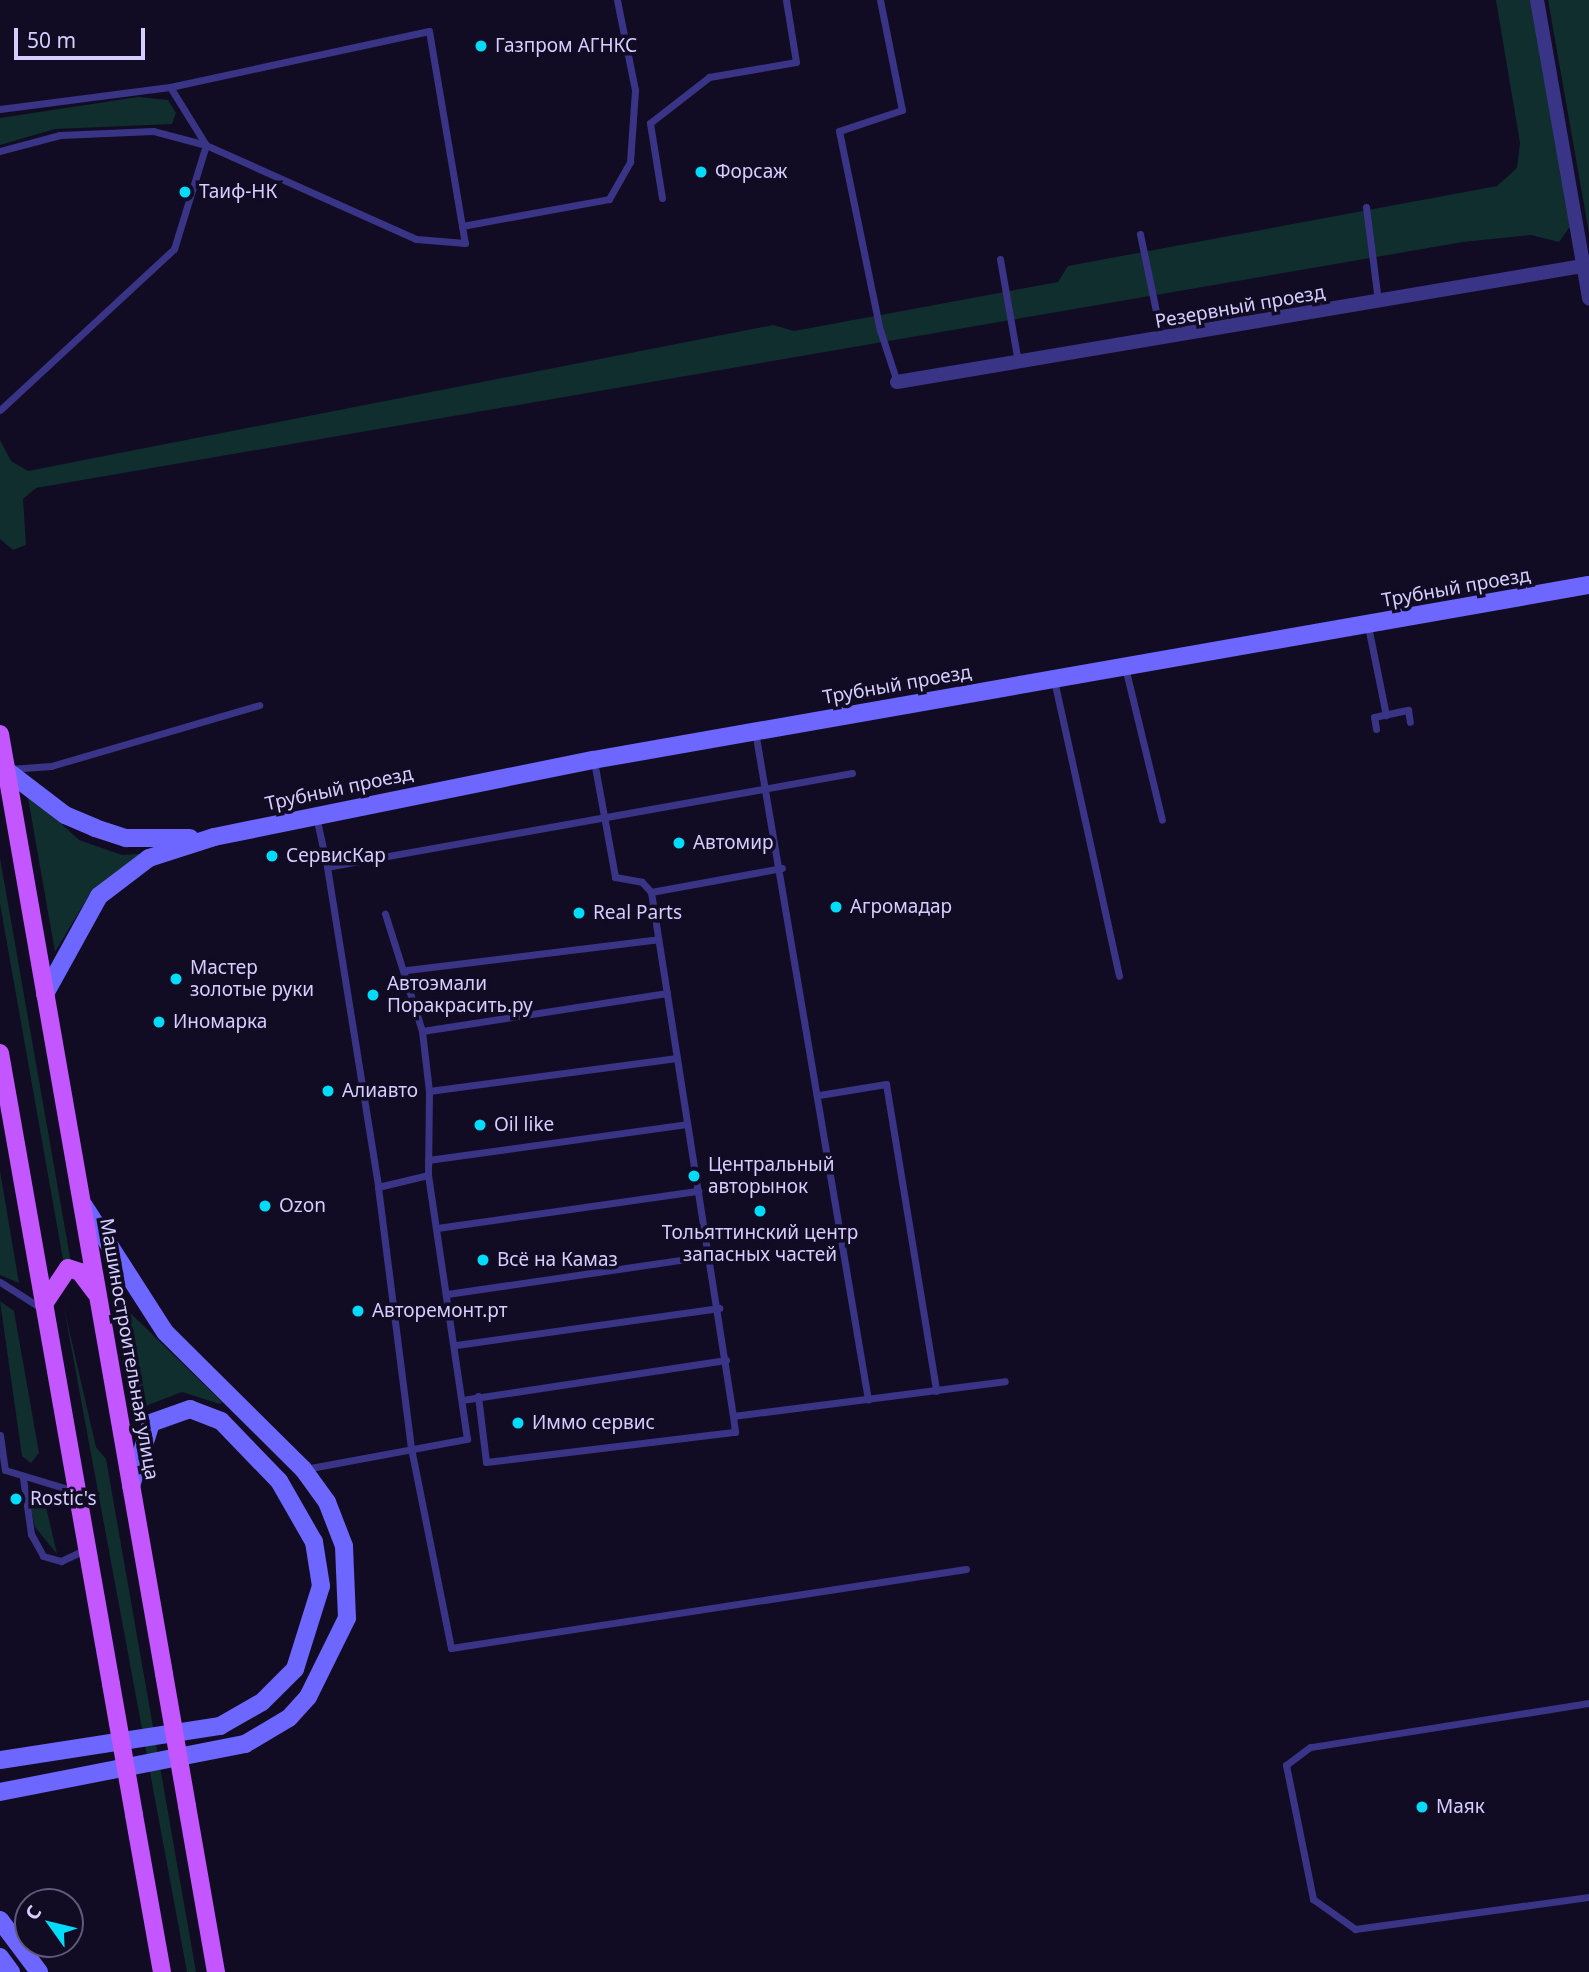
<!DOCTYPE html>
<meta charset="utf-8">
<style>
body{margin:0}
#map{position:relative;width:1589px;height:1972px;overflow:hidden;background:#110c23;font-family:"Noto Sans",sans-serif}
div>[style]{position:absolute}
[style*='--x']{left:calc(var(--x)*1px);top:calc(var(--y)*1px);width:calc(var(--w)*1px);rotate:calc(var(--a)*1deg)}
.green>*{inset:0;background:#0f2e2d}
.lane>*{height:7px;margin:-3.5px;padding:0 3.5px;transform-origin:3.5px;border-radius:3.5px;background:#393486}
.street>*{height:14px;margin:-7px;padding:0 7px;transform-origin:7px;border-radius:7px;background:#393486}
.secondary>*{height:18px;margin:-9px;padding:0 9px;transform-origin:9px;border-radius:9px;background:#6d66ff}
.primary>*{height:18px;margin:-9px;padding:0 9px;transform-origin:9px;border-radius:9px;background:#c356ff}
.primary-bridge>*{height:18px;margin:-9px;padding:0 9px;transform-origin:9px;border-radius:9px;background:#c356ff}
.dots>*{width:19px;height:19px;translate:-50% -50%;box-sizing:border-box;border:4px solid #110c23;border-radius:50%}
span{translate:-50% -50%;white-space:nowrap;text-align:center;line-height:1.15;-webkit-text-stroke:7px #110c23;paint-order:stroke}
.poi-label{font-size:19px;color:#d5cfff}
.left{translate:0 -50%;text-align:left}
.street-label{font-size:19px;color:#d5cfff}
.north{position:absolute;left:14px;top:1888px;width:70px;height:70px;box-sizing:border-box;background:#110c23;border:2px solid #5f5a7b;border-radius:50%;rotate:304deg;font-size:19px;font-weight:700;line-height:28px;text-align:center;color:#d5cfff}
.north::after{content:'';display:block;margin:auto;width:24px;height:32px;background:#00dcfa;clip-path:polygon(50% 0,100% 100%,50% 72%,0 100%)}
.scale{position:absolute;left:14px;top:28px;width:131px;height:32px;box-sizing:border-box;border:4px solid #d5cfff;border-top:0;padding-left:9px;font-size:21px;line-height:24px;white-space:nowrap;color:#d5cfff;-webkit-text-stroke:5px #110c23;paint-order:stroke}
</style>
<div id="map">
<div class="green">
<i style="clip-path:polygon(1496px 0,1532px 0,1571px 225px,1559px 242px,1531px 235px,1463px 242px,36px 488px,23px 499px,26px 545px,13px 550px,0 539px,0 440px,11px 461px,28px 471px,773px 325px,794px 331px,1058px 282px,1068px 266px,1497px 186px,1517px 168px,1520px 143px)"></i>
<i style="clip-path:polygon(1548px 0,1589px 0,1589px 233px)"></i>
<i style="clip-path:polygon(138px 97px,168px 100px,176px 113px,172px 124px,55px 129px,0 145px,0 118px)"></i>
<i style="clip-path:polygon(27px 792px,79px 840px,122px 855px,154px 853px,88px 897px,55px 952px)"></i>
<i style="clip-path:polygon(0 858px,71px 1263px,64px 1265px,0 904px)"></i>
<i style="clip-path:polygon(0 1171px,19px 1283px,0 1275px)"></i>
<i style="clip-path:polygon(0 1301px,14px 1311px,39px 1453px,31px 1463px,22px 1456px)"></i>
<i style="clip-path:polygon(118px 1301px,222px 1402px,220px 1404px,182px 1392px,148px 1405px,138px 1419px)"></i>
<i style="clip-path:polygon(64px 1308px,96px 1447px,106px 1459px,196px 1972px,187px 1972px)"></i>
<i style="clip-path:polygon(35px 1489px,43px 1494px,57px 1554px,35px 1527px,28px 1496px)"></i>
</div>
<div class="lane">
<i style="--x:880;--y:0;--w:112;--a:78.7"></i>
<i style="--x:902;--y:110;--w:66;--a:161.6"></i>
<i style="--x:839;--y:131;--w:203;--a:78.4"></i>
<i style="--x:880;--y:330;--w:55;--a:71.9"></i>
<i style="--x:0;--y:109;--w:171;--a:-7.4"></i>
<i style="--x:170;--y:87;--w:265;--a:-12.2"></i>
<i style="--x:429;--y:31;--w:215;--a:80.4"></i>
<i style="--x:465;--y:243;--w:49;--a:-175.3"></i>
<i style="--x:416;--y:239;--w:230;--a:-155.9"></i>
<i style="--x:206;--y:145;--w:55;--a:-165.2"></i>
<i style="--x:153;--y:131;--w:93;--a:177.5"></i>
<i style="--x:60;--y:135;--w:62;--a:165.1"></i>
<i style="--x:662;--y:198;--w:76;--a:-99.1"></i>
<i style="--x:650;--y:123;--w:75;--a:-37.9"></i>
<i style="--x:709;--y:77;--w:88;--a:-9.8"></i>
<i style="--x:796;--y:62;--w:63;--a:-99.2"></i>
<i style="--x:1366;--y:207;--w:95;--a:82.7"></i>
<i style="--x:462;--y:226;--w:149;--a:-10.4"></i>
<i style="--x:609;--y:199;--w:43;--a:-60.4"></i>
<i style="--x:630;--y:162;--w:72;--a:-86"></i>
<i style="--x:635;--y:90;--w:92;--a:-101.3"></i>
<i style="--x:1140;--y:234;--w:108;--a:78.3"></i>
<i style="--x:1000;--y:259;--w:105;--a:80.1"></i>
<i style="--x:0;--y:410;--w:237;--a:-42.8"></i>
<i style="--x:174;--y:249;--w:109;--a:-72.9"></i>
<i style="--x:206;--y:145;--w:68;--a:-121.8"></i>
<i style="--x:1368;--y:626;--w:91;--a:78.6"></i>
<i style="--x:1125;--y:667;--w:157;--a:76.4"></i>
<i style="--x:1054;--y:680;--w:303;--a:77.6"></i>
<i style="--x:1376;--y:729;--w:12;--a:-99"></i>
<i style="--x:1374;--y:717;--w:35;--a:-12"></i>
<i style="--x:1408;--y:710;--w:12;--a:81"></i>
<i style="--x:755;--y:731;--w:678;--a:80.41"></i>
<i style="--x:594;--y:761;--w:118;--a:79.7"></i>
<i style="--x:615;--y:877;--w:27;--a:10"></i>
<i style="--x:642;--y:882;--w:13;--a:48"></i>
<i style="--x:651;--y:892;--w:530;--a:81.11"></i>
<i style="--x:10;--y:769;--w:41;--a:-4.2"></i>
<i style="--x:51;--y:766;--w:217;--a:-16.3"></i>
<i style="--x:852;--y:773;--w:533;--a:169.85"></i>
<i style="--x:327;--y:867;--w:324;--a:80.9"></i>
<i style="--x:378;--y:1187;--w:263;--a:82.8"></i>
<i style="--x:411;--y:1448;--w:204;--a:78.7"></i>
<i style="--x:451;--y:1648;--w:521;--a:-8.72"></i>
<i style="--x:316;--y:816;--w:52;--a:77.8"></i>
<i style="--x:651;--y:892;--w:133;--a:-10.4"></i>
<i style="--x:407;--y:970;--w:253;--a:-7"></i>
<i style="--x:422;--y:1031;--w:248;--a:-8.8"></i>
<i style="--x:429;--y:1091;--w:250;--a:-7.6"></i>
<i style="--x:819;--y:1095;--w:68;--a:-9.3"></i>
<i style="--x:886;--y:1084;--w:311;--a:80.7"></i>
<i style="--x:428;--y:1160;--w:261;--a:-7.9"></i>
<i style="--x:378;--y:1187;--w:51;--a:-13.5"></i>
<i style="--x:437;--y:1228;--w:264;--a:-8.1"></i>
<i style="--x:0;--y:1282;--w:49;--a:32.4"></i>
<i style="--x:447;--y:1294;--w:264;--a:-8.3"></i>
<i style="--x:456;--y:1345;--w:266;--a:-8"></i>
<i style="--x:478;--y:1396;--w:66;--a:83.1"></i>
<i style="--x:486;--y:1462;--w:251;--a:-6.9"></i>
<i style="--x:735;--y:1432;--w:16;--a:-97"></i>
<i style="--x:733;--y:1416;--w:274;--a:-7.3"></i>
<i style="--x:462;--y:1400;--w:267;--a:-8.6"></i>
<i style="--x:0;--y:1435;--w:35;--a:82"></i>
<i style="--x:5;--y:1470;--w:72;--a:16.9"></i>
<i style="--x:305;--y:1469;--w:165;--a:-10.5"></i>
<i style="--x:467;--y:1439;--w:267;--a:-98.4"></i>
<i style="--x:428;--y:1175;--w:84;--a:-89.3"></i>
<i style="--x:429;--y:1091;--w:60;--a:-96.7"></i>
<i style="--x:422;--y:1031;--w:123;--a:-107.5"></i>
<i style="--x:23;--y:1478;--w:57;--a:81.9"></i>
<i style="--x:31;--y:1534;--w:25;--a:61"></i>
<i style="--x:43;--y:1556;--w:19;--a:16"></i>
<i style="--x:61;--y:1561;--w:29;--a:-25"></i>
<i style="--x:1589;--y:1703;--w:282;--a:171"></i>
<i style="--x:1310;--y:1747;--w:30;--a:143"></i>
<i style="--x:1286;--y:1765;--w:137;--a:78.6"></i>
<i style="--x:1313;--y:1899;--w:52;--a:35.5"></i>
<i style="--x:1355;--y:1929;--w:236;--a:-7.8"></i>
</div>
<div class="street">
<i style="--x:1537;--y:0;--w:303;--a:80.1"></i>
<i style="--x:897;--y:382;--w:702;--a:-9.6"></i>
</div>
<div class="secondary">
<i style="--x:6;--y:770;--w:74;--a:37.3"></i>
<i style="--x:65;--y:815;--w:33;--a:23"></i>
<i style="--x:95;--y:828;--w:33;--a:18"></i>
<i style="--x:126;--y:838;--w:64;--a:0"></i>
<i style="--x:45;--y:994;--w:112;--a:-61.1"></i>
<i style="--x:99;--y:896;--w:63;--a:-37.2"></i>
<i style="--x:149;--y:858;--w:68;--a:-17.9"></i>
<i style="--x:214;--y:837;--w:387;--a:-11.5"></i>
<i style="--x:593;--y:760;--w:1011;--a:-9.97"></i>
<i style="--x:0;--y:1760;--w:223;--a:-8.8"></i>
<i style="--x:220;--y:1726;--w:48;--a:-29.7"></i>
<i style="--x:262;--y:1702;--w:47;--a:-45"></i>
<i style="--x:295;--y:1669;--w:87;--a:-72.6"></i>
<i style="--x:321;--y:1586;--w:45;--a:-99"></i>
<i style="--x:314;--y:1542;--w:70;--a:-119.8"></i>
<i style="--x:279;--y:1481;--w:83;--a:-134"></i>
<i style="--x:221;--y:1421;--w:33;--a:-159"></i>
<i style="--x:190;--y:1409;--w:41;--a:160.3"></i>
<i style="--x:151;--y:1423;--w:66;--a:107.6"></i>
<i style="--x:0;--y:1792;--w:250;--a:-11.1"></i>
<i style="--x:245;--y:1744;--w:51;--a:-30.6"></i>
<i style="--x:289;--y:1718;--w:28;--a:-48"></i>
<i style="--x:308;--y:1697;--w:88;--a:-63.7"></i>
<i style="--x:347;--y:1618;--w:72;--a:-92.4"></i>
<i style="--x:344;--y:1546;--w:47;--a:-111.1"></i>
<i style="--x:327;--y:1502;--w:41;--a:-126"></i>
<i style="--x:303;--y:1469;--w:194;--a:-135.2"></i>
<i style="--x:165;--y:1332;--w:150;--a:-122.7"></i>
<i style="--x:0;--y:1920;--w:65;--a:53.1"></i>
<i style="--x:0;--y:1957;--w:19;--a:54"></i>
</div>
<div class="primary">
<i style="--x:0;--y:734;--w:954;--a:80.1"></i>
<i style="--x:0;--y:1053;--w:641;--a:80.02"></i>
<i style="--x:44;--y:1304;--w:43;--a:-56.3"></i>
<i style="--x:68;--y:1268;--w:13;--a:18"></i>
<i style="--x:80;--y:1272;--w:26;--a:53"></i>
<i style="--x:187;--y:1806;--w:169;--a:80.1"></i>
<i style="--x:134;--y:1815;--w:159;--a:79.9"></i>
</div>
<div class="primary-bridge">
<i style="--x:164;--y:1674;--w:134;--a:80.1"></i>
<i style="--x:111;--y:1684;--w:133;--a:80"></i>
</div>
<div class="dots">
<i style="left:481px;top:46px;background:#00dcfa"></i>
<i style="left:701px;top:172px;background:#00dcfa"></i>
<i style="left:185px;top:192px;background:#00dcfa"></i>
<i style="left:679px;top:843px;background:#00dcfa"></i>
<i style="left:272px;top:856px;background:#00dcfa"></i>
<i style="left:836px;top:907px;background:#00dcfa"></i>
<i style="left:579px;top:913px;background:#00dcfa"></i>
<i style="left:176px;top:979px;background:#00dcfa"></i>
<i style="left:373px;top:995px;background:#00dcfa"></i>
<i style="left:159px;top:1022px;background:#00dcfa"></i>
<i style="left:328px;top:1091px;background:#00dcfa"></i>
<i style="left:480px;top:1125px;background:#00dcfa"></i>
<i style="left:694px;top:1176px;background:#00dcfa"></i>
<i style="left:265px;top:1206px;background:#00dcfa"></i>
<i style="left:760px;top:1211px;background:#00dcfa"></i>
<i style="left:483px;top:1260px;background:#00dcfa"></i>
<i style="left:358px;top:1311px;background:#00dcfa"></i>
<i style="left:518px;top:1423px;background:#00dcfa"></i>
<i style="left:16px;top:1499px;background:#00dcfa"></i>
<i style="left:1422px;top:1807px;background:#00dcfa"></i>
</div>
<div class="poi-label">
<span class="left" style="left:495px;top:46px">Газпром АГНКС</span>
<span class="left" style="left:715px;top:172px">Форсаж</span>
<span class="left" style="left:199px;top:192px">Таиф-НК</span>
<span class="left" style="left:693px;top:843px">Автомир</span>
<span class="left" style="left:286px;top:856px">СервисКар</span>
<span class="left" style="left:850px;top:907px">Агромадар</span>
<span class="left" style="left:593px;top:913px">Real Parts</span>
<span class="left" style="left:190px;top:979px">Мастер<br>золотые руки</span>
<span class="left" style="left:387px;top:995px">Автоэмали<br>Поракрасить.ру</span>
<span class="left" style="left:173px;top:1022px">Иномарка</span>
<span class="left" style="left:342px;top:1091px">Алиавто</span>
<span class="left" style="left:494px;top:1125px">Oil like</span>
<span class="left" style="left:708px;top:1176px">Центральный<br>авторынок</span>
<span class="left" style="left:279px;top:1206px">Ozon</span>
<span style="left:760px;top:1244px">Тольяттинский центр<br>запасных частей</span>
<span class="left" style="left:497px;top:1260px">Всё на Камаз</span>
<span class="left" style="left:372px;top:1311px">Авторемонт.рт</span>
<span class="left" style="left:532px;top:1423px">Иммо сервис</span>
<span class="left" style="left:30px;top:1499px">Rostic's</span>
<span class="left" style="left:1436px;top:1807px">Маяк</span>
</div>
<div class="street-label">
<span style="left:1240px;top:307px;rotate:-10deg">Резервный проезд</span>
<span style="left:1456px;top:588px;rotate:-10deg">Трубный проезд</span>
<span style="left:897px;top:685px;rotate:-10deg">Трубный проезд</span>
<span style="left:339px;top:789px;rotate:-12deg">Трубный проезд</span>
<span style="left:129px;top:1349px;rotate:80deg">Машиностроительная улица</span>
</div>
<div class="north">С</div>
<div class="scale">50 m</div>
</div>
